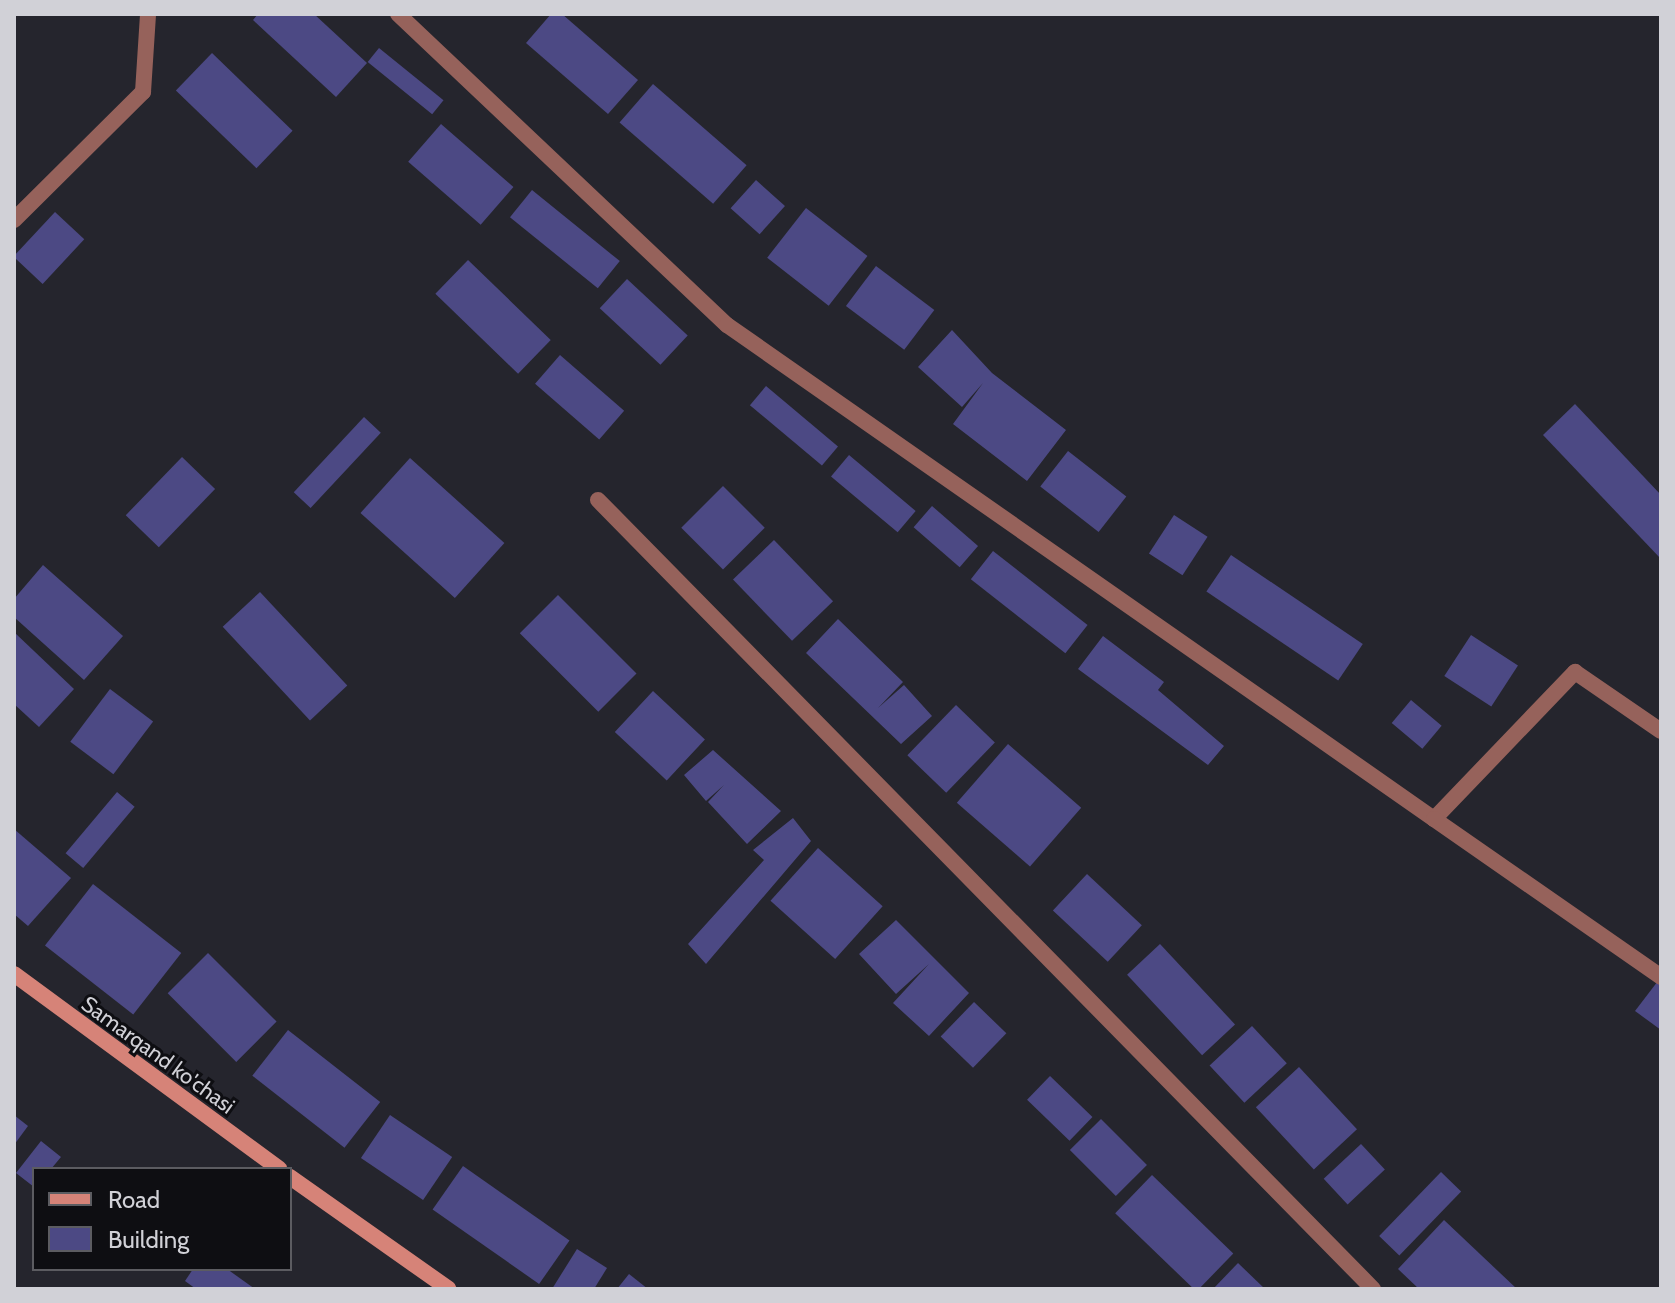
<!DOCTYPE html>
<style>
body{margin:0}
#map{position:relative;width:1675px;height:1303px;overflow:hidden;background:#25252d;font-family:Cabin,sans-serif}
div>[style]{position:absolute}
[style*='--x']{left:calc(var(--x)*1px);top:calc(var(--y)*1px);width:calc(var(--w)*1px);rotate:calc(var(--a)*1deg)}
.building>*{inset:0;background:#4c4984;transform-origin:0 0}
.street>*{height:16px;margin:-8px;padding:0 8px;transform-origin:8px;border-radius:8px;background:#96625b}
.secondary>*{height:16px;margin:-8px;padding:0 8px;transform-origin:8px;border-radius:8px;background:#d68378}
span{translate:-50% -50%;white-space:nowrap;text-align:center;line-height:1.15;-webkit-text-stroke:6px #0e0e12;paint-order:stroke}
.street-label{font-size:22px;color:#d1d1d7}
.frame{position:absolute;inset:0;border:16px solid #d1d1d7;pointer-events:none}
.legend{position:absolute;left:32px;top:1167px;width:260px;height:104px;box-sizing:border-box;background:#0e0e12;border:2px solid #5c5c61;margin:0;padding:10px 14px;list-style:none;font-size:24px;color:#d1d1d7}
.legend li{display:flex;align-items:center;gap:16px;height:40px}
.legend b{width:40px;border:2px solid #5c5c61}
</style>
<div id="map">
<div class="building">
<i style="clip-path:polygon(258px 14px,314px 14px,367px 63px,336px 97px,253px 20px)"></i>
<i style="clip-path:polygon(551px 14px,562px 14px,638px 80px,608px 114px,526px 43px)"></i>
<i style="left:379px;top:48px;width:83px;height:18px;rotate:39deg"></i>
<i style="left:212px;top:53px;width:112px;height:52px;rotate:44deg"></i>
<i style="left:653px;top:84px;width:124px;height:51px;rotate:41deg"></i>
<i style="left:441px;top:124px;width:96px;height:50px;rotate:41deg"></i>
<i style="left:756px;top:180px;width:39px;height:38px;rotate:42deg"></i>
<i style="left:532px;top:190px;width:113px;height:35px;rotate:39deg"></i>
<i style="left:806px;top:208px;width:78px;height:63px;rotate:38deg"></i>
<i style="left:55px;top:212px;width:40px;height:61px;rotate:43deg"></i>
<i style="left:468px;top:260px;width:115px;height:47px;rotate:44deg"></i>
<i style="left:876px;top:266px;width:73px;height:50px;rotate:37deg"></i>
<i style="left:627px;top:279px;width:83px;height:40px;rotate:43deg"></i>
<i style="clip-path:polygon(952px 330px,992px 373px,1066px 430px,1027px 481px,953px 424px,983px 383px,962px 407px,918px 367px)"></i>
<i style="left:560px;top:355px;width:85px;height:38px;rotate:41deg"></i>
<i style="left:766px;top:386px;width:94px;height:25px;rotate:40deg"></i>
<i style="clip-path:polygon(1575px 404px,1661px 495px,1661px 559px,1543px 435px)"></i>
<i style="left:364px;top:417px;width:23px;height:103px;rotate:43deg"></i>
<i style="left:1068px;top:451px;width:74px;height:45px;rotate:38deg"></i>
<i style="left:849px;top:455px;width:87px;height:28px;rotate:40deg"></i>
<i style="left:182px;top:457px;width:46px;height:81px;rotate:44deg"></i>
<i style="left:410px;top:458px;width:127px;height:74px;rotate:42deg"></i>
<i style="left:723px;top:486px;width:59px;height:59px;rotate:45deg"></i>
<i style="left:932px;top:506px;width:61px;height:28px;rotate:41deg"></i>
<i style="left:1174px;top:515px;width:40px;height:46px;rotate:33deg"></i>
<i style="left:774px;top:540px;width:85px;height:57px;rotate:46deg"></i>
<i style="left:993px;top:551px;width:120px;height:36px;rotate:38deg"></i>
<i style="left:1231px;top:555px;width:159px;height:44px;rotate:34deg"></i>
<i style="clip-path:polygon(43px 565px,123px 636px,84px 680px,14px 617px,14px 599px)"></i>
<i style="left:260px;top:592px;width:128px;height:51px;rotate:47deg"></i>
<i style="left:558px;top:595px;width:111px;height:54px;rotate:45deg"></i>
<i style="clip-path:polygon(838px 619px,903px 682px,878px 708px,904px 685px,932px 716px,901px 744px,806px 653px)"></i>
<i style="clip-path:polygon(14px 632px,74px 689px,39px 727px,14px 704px)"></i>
<i style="left:1471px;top:635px;width:56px;height:49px;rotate:33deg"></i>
<i style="clip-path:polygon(1103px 636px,1164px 682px,1158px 690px,1224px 746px,1208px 765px,1078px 669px)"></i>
<i style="left:110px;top:689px;width:54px;height:66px;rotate:37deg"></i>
<i style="left:653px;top:691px;width:71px;height:56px;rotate:43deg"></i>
<i style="left:1411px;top:700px;width:40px;height:30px;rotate:40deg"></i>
<i style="left:956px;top:705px;width:54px;height:70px;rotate:44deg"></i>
<i style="left:1008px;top:744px;width:97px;height:78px;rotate:41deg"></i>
<i style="clip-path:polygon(713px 750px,781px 811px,747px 844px,708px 802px,724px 785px,706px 801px,684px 775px)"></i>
<i style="left:117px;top:792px;width:23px;height:80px;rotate:40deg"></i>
<i style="clip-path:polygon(793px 818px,811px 841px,706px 964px,688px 944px,764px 860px,753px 850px)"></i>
<i style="clip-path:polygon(14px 829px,71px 878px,28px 926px,14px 914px)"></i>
<i style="left:818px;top:848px;width:87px;height:71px;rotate:42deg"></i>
<i style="left:1087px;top:874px;width:75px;height:50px;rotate:43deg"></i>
<i style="left:93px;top:884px;width:112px;height:78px;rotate:38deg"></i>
<i style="clip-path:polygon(896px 920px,969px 993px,929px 1036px,893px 1003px,929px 964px,896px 994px,859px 954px)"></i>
<i style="left:1160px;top:944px;width:110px;height:45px;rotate:47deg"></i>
<i style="left:208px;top:953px;width:97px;height:57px;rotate:45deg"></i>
<i style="clip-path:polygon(1661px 977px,1661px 1030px,1635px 1011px)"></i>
<i style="left:974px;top:1002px;width:45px;height:48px;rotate:44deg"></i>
<i style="left:1252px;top:1026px;width:51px;height:58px;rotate:47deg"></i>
<i style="left:288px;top:1030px;width:117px;height:58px;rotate:38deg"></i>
<i style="left:1299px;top:1067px;width:85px;height:59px;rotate:47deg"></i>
<i style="left:1050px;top:1076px;width:59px;height:33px;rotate:44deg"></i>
<i style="clip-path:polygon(14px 1115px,28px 1126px,14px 1145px)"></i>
<i style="left:390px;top:1115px;width:75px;height:52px;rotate:34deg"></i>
<i style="left:1101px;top:1119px;width:65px;height:44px;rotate:45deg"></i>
<i style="clip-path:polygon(41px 1141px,61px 1157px,51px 1169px,34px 1169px,34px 1187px,16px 1173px)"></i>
<i style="left:1361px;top:1144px;width:35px;height:51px;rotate:47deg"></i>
<i style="left:463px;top:1166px;width:130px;height:53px;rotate:35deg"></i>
<i style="left:1441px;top:1172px;width:28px;height:89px;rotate:44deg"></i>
<i style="left:1152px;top:1175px;width:113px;height:53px;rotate:44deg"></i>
<i style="clip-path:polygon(1444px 1220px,1517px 1289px,1419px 1289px,1398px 1269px)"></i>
<i style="clip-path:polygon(577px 1249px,607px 1268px,594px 1289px,552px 1289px)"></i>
<i style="clip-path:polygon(1238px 1263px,1265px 1289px,1213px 1289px)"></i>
<i style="clip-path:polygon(193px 1269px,227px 1269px,255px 1289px,196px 1289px,185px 1281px)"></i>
<i style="clip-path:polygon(629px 1274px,648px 1289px,617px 1289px)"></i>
</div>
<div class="street">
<i style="--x:398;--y:14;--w:453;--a:43.4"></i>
<i style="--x:727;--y:325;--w:862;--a:34.94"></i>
<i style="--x:1434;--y:819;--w:204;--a:-46.2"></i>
<i style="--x:1575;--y:672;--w:104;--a:34.5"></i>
<i style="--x:14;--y:220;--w:182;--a:-44.8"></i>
<i style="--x:143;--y:92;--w:78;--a:-86.3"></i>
<i style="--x:598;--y:500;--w:1106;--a:45.51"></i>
<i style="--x:1434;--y:819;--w:277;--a:34.8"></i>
</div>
<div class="secondary">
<i style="--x:14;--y:974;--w:329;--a:36.3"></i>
<i style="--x:290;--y:1177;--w:194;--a:35.2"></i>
</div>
<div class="street-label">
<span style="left:158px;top:1055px;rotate:36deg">Samarqand ko'chasi</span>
</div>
<div class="frame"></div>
<ul class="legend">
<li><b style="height:10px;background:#d68378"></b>Road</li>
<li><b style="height:22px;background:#4c4984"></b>Building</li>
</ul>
</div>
